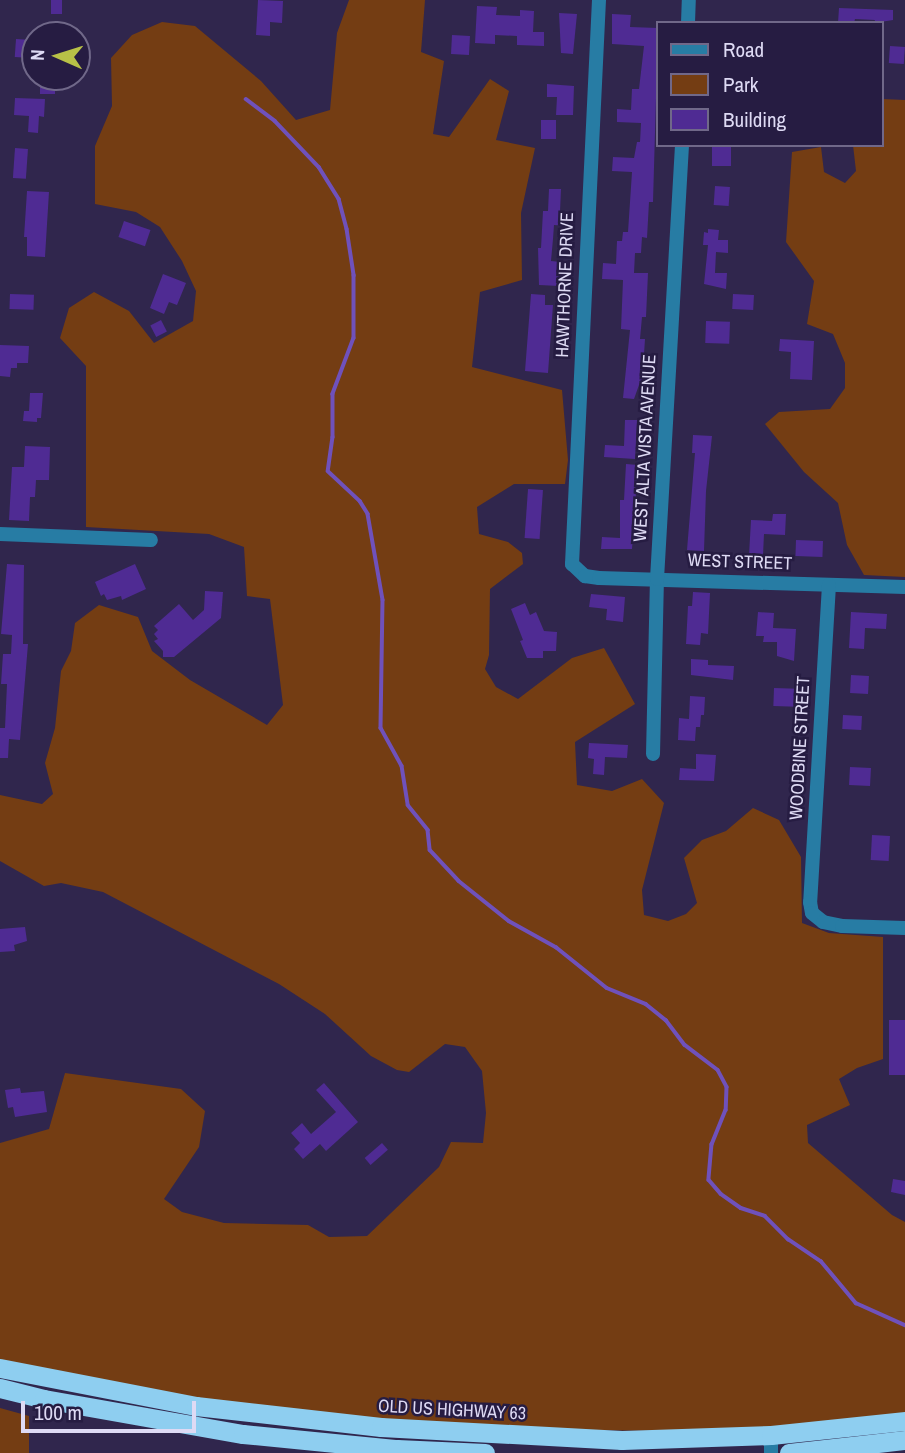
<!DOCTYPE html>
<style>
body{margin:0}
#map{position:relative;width:905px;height:1453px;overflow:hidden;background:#30264d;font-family:"Archivo Narrow",sans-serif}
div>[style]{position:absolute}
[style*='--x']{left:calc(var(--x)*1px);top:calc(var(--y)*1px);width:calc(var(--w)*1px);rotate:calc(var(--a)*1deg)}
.green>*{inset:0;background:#743d13}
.stream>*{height:3.5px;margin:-1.75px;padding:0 1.75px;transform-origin:1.75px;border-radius:1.75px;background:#6f51bb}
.building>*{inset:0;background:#4f2b93;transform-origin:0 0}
.minor>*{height:14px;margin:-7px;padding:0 7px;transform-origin:7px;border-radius:7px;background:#277ca4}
.trunk>*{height:19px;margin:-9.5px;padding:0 9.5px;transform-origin:9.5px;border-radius:9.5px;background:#8ecef0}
span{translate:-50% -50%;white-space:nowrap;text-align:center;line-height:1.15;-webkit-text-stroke:5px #261c42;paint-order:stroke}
.street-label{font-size:18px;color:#dedaf4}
.legend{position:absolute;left:656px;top:21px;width:228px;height:126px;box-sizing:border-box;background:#261c42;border:2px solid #706889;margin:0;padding:9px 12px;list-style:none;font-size:21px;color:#dedaf4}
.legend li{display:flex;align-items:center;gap:14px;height:35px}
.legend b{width:35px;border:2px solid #706889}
.north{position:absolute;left:21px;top:21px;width:70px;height:70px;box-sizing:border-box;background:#261c42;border:2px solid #706889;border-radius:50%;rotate:273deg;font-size:19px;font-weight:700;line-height:28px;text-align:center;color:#dedaf4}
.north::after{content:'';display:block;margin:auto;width:24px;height:32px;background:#b8c147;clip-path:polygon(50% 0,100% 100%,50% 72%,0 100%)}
.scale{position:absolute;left:21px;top:1401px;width:175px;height:32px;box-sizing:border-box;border:4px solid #dedaf4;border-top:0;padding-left:9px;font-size:21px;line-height:24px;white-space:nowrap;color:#dedaf4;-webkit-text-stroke:5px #261c42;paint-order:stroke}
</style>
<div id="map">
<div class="green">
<i style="clip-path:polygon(349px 0,425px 0,421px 52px,444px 61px,433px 134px,449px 137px,490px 79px,509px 91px,496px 140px,535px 148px,521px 213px,522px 280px,480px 292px,472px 367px,562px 390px,568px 460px,565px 484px,514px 484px,477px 507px,479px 534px,508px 542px,522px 553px,523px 564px,490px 589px,489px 655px,485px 669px,496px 687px,518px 699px,572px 658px,604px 648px,635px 704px,575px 742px,577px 785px,612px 791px,642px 779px,664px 803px,642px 890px,644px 915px,668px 921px,686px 914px,697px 903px,684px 858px,702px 840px,726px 831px,753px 808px,779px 820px,801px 857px,802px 923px,829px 933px,883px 937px,883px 1059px,857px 1068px,839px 1079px,850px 1105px,807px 1125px,808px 1143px,892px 1215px,905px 1222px,905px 1421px,794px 1433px,381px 1427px,0 1368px,0 1143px,49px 1129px,65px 1073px,181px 1089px,205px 1111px,199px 1147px,164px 1199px,182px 1212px,224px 1223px,308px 1225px,329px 1237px,367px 1236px,439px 1167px,451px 1142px,483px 1143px,486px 1113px,482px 1071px,465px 1047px,445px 1044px,409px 1072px,397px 1070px,371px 1056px,325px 1014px,279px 984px,103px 892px,61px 883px,44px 886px,0 861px,0 795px,42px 804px,53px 794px,45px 763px,55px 728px,61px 671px,71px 651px,75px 623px,99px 605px,138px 617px,152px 651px,190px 680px,267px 725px,283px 705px,270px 599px,247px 596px,244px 547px,209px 534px,86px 527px,86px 366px,60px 338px,69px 308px,94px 292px,129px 311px,154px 343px,193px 321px,196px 291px,182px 261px,160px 227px,136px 212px,95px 204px,95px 146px,112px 106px,111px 58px,132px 35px,162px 22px,195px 26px,261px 81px,296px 120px,330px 110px,337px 33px)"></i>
<i style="clip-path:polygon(882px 99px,905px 100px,905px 577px,864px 575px,847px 545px,838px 503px,804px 472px,765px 424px,779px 412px,830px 409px,845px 388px,845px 363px,833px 334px,807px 324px,814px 281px,786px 242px,792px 152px,821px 147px,824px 172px,845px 183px,856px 171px,853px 145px,882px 145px)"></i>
<i style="clip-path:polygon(0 1408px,29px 1416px,29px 1453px,0 1453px)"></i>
</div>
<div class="stream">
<i style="--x:246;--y:99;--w:36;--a:37"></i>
<i style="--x:275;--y:121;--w:64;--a:46.3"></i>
<i style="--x:319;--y:167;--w:38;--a:58"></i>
<i style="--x:339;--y:199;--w:31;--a:75"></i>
<i style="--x:347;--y:229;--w:47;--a:81.3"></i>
<i style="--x:354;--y:275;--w:63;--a:90"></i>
<i style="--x:354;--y:338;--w:60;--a:110.6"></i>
<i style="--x:333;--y:394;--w:43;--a:90"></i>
<i style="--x:333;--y:437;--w:34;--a:98"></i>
<i style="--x:328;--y:471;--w:44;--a:43.2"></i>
<i style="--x:360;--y:501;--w:15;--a:58"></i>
<i style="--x:368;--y:514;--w:87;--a:80.1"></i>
<i style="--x:383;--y:600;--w:128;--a:90.9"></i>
<i style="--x:381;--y:728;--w:43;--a:61.1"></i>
<i style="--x:402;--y:766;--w:39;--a:81"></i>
<i style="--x:408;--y:805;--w:32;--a:51"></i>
<i style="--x:428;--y:830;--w:20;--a:84"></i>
<i style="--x:430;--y:850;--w:42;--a:46.9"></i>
<i style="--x:459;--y:881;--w:64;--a:38.7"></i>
<i style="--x:509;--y:921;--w:54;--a:29"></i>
<i style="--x:556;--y:947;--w:65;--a:38.8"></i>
<i style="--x:607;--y:988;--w:42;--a:22.3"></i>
<i style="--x:646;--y:1004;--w:26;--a:39"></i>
<i style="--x:666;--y:1020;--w:31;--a:53"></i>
<i style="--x:685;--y:1045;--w:41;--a:37.1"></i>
<i style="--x:718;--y:1070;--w:19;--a:62"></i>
<i style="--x:727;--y:1087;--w:23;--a:92"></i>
<i style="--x:726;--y:1110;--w:37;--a:112"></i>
<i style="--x:712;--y:1144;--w:36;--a:95"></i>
<i style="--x:709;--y:1180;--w:18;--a:49"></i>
<i style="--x:721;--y:1194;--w:24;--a:35"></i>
<i style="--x:741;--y:1208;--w:25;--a:18"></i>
<i style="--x:765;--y:1216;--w:33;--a:45"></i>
<i style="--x:788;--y:1239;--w:40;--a:34"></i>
<i style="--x:821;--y:1261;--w:55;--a:50.2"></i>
<i style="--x:856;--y:1303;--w:54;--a:24.2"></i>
</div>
<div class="building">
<i style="left:51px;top:0;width:11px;height:14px"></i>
<i style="clip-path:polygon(258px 0,283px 1px,282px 23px,270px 22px,270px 36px,256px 35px)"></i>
<i style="clip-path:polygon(477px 6px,497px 7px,496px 15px,520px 16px,520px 10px,534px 11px,533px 32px,544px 32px,544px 46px,517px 45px,517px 36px,495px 35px,495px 44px,475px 43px)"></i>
<i style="clip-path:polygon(839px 8px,893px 10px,893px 20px,874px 23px,875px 20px,855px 19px,854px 23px,838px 23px)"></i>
<i style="clip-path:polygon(559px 13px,577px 14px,573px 54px,561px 53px)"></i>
<i style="clip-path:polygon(612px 14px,631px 15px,630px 27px,658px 28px,653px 202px,649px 202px,647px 238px,642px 237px,641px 253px,635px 253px,634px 273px,648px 273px,646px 317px,642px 317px,640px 339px,645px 339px,642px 385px,639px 385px,634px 399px,623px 398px,630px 330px,621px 329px,623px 280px,602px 279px,603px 263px,616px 264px,617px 241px,622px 241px,623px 232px,628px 232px,632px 172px,612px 171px,613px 157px,634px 158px,637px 142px,640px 142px,641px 123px,617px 122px,617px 109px,631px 110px,632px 89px,639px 89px,644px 46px,612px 44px)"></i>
<i style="left:452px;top:35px;width:18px;height:19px;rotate:3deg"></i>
<i style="left:16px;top:39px;width:16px;height:18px;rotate:4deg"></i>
<i style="left:890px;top:46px;width:15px;height:17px;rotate:4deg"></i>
<i style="left:40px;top:77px;width:15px;height:17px"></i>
<i style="clip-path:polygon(547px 84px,574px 86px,573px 115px,556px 115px,557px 97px,547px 97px)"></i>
<i style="clip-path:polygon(15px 98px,45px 99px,44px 117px,39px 116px,38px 133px,28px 132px,29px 116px,14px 115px)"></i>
<i style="left:541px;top:120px;width:15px;height:19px"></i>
<i style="left:712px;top:145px;width:19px;height:21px"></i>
<i style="left:15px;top:148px;width:13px;height:30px;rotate:4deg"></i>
<i style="left:715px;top:186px;width:15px;height:19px;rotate:4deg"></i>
<i style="clip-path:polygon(549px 189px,561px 189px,560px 212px,568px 212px,567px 226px,554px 225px,553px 239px,551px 261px,561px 262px,559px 286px,539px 285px,538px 248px,541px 248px,543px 211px,548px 211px)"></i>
<i style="clip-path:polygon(27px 191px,49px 192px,45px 257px,27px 256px,27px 237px,24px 237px)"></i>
<i style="left:124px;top:221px;width:28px;height:17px;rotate:19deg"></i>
<i style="clip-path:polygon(708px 229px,719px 230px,718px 240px,728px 240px,728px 253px,716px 252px,715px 273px,727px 273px,726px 289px,704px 284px,708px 245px,703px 245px,704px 232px,708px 233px)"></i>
<i style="clip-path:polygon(163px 274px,186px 283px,177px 305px,169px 302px,164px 314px,150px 308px)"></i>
<i style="left:10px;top:294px;width:24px;height:15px;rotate:2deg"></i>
<i style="clip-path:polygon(531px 294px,545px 295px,545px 305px,553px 305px,548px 373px,525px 371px)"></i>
<i style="left:733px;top:294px;width:21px;height:15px;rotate:3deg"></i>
<i style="left:161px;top:320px;width:13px;height:12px;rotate:63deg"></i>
<i style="left:706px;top:321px;width:24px;height:22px;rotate:2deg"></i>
<i style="clip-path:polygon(780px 339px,814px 341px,812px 380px,790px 379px,791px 352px,779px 351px)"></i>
<i style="clip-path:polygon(0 345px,29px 346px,28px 363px,17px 363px,17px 368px,11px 368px,10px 377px,0 376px)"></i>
<i style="clip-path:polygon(30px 393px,43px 393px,41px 418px,37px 418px,37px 422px,23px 421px,24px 411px,29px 411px)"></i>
<i style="clip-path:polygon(625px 420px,637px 420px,635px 459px,604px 457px,605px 445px,624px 446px)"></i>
<i style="clip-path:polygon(693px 435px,712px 436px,706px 491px,704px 551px,687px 550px,695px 453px,692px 453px)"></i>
<i style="clip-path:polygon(25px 446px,50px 447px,49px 480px,36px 480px,35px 497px,30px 497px,29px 521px,9px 520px,12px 467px,24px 467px)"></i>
<i style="clip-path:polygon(626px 464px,638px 465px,632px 549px,601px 549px,602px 537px,620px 538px,620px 500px,624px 500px)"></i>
<i style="left:528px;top:489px;width:15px;height:49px;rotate:4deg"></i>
<i style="clip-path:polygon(773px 514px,786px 514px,785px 535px,764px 534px,763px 555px,749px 555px,751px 520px,772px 521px)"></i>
<i style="left:796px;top:540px;width:27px;height:16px;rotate:2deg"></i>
<i style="clip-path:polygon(7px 564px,24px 565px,23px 644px,28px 644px,20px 740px,9px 739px,8px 758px,0 758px,0 728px,5px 728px,7px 684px,1px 684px,3px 654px,11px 654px,12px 635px,1px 634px)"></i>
<i style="clip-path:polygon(135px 564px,146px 589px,122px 600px,121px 596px,107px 600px,104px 594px,101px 596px,95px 582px)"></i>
<i style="clip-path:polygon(205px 591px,223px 592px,221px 618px,174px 657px,163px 657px,163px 651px,154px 641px,158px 639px,154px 634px,158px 630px,154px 626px,179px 604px,193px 620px,204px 610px)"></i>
<i style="clip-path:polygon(693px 592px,710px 593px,708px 634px,701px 633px,700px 645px,686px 644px,688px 606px,692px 606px)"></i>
<i style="clip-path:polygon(591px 594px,625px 597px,623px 622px,606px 620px,607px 609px,589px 607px)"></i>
<i style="clip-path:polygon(525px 603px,530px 615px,536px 612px,544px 631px,557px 632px,556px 651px,543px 651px,543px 658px,527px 658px,520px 641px,523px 640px,511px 609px)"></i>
<i style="clip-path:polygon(758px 612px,774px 613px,773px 628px,796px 629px,794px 661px,777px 656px,777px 642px,763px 642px,764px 636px,756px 636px)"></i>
<i style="clip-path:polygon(851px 612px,887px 614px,886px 629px,865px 628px,864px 649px,849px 648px)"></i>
<i style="clip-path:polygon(691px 659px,708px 660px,708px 665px,734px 666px,733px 680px,691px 675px)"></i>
<i style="left:851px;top:675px;width:18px;height:18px;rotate:3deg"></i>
<i style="left:774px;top:688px;width:23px;height:18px;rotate:2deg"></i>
<i style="clip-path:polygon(690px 696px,705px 697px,704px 715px,701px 715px,700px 727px,696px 727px,695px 741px,678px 740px,679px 718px,689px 719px)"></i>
<i style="left:843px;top:715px;width:19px;height:14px;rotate:3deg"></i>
<i style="clip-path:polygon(589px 743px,628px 745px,627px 758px,605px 757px,604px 775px,593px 774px,594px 759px,588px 758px)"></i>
<i style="clip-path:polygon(696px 754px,716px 755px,714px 781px,679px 780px,680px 768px,696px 769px)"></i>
<i style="left:850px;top:767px;width:21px;height:18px;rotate:3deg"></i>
<i style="left:872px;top:835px;width:18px;height:25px;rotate:3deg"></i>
<i style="clip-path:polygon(25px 927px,27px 941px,14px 945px,15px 951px,0 952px,0 929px)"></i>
<i style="left:889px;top:1020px;width:16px;height:55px"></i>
<i style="clip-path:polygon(324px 1083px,358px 1122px,326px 1151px,320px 1144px,303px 1159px,294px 1149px,300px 1143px,291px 1133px,302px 1123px,311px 1134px,336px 1112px,316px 1090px)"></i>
<i style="clip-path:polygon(20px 1088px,21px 1093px,44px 1091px,47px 1112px,15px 1117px,13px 1107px,8px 1108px,5px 1090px)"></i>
<i style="left:382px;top:1143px;width:9px;height:23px;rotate:49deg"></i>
<i style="clip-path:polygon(893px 1179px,905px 1181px,905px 1195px,891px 1192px)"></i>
</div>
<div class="minor">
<i style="--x:599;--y:0;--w:565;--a:92.74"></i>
<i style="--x:572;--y:564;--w:18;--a:43"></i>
<i style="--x:585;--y:576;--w:14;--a:8"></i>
<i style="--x:599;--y:578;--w:306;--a:1.7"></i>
<i style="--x:688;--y:23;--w:23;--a:-88"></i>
<i style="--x:0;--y:534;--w:151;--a:2.3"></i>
<i style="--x:829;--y:585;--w:318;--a:93.4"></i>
<i style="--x:810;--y:902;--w:11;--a:80"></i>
<i style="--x:812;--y:913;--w:14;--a:39"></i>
<i style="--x:823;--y:922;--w:19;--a:12"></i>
<i style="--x:842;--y:926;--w:63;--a:1.8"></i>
<i style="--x:653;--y:754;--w:175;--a:-88.7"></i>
<i style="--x:657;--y:579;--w:435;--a:-86.7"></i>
<i style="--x:771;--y:1435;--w:18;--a:90"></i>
</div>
<div class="trunk">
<i style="--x:0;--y:1368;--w:200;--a:11"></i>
<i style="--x:196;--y:1406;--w:186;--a:6.5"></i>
<i style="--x:381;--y:1427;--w:241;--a:3.1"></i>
<i style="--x:622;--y:1440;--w:149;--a:-1.9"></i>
<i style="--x:771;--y:1435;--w:135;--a:-6"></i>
<i style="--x:0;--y:1388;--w:45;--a:14"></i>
<i style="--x:44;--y:1399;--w:202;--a:10"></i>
<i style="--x:243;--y:1434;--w:155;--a:5.6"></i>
<i style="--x:397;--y:1449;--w:88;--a:2.6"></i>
<i style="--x:789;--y:1453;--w:117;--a:-6.4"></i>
</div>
<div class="street-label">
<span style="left:565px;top:285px;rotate:-88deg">HAWTHORNE DRIVE</span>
<span style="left:645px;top:448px;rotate:-87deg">WEST ALTA VISTA AVENUE</span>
<span style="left:740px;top:562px;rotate:2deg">WEST STREET</span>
<span style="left:800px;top:748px;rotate:-87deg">WOODBINE STREET</span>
<span style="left:452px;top:1410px;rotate:3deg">OLD US HIGHWAY 63</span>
</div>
<ul class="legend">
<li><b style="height:9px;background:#277ca4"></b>Road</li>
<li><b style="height:19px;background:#743d13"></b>Park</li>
<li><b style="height:19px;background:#4f2b93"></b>Building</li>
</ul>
<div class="north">N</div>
<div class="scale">100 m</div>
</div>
